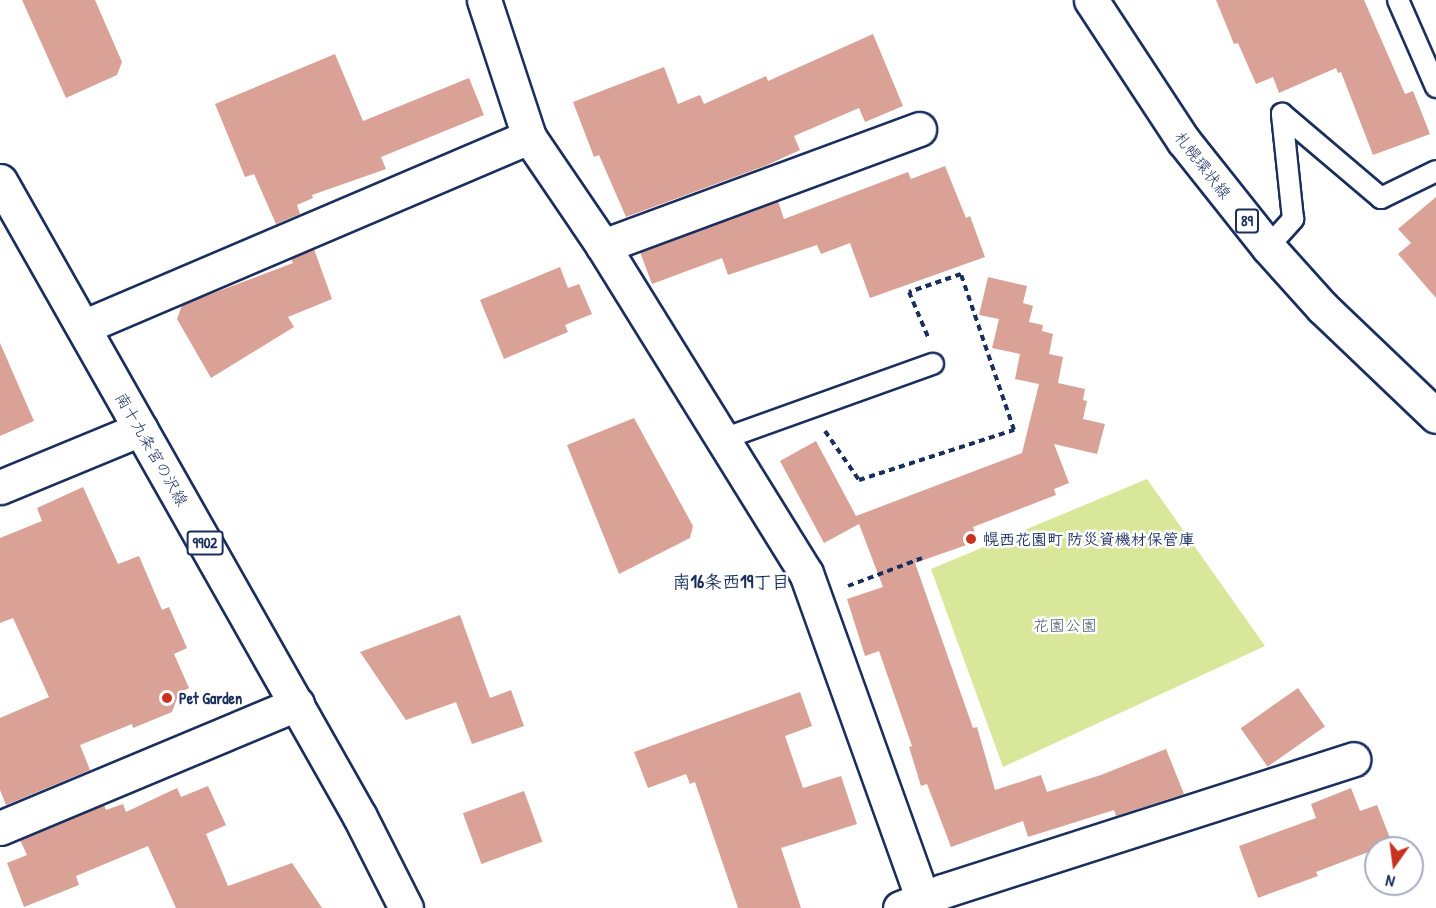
<!DOCTYPE html>
<meta charset="utf-8">
<style>
body{margin:0}
#map{position:relative;width:1436px;height:908px;overflow:hidden;background:#fff;font-family:"Patrick Hand","Klee One",sans-serif}
div>[style]{position:absolute}
[style*='--x']{left:calc(var(--x)*1px);top:calc(var(--y)*1px);width:calc(var(--w)*1px);rotate:calc(var(--a)*1deg)}
.green>*{inset:0;background:#d9e79a}
.building>*{inset:0;background:#daa197;transform-origin:0 0}
.path>*{height:4px;margin-top:-2px;transform-origin:0;background:repeating-linear-gradient(90deg,#1b2f5e 0 6px,transparent 0 10.5px)}
.roads{filter:drop-shadow(2px 0 #1b2f5e) drop-shadow(-2px 0 #1b2f5e) drop-shadow(0 2px #1b2f5e) drop-shadow(0 -2px #1b2f5e)}
.service>*{height:20px;margin:-10px;padding:0 10px;transform-origin:10px;border-radius:10px;background:#fff}
.minor>*{height:33px;margin:-16.5px;padding:0 16.5px;transform-origin:16.5px;border-radius:16.5px;background:#fff}
.primary>*{height:33px;margin:-16.5px;padding:0 16.5px;transform-origin:16.5px;border-radius:16.5px;background:#fff}
.dots>*{width:16px;height:16px;translate:-50% -50%;box-sizing:border-box;border:3px solid #fff;border-radius:50%}
span{translate:-50% -50%;white-space:nowrap;text-align:center;line-height:1.15;-webkit-text-stroke:5px #fff;paint-order:stroke}
.shield-label span{padding:2px 4px;background:#fff;border:2px solid;border-radius:4px;-webkit-text-stroke-width:0}
.shield-label{font-size:15px;color:#1b2f5e;font-weight:700}
.street-label{font-size:16px;color:#1b2f5e}
.poi-label{font-size:16px;color:#1b2f5e;font-weight:700}
.left{translate:0 -50%;text-align:left}
.park-label{font-size:16px;color:#4a5d6d}
.neighbourhood-label{font-size:18px;color:#1b2f5e;font-weight:700}
.north{position:absolute;left:1364px;top:836px;width:60px;height:60px;box-sizing:border-box;background:#fff;border:2px solid #a4acbf;border-radius:50%;rotate:194deg;font-size:16px;font-weight:700;line-height:24px;text-align:center;color:#1b2f5e}
.north::after{content:'';display:block;margin:auto;width:21px;height:27px;background:#c8321e;clip-path:polygon(50% 0,100% 100%,50% 72%,0 100%)}
</style>
<div id="map">
<div class="green">
<i style="clip-path:polygon(1147px 479px,1265px 646px,1003px 767px,931px 569px)"></i>
</div>
<div class="building">
<i style="clip-path:polygon(22px 0,95px 0,122px 62px,117px 75px,66px 98px)"></i>
<i style="clip-path:polygon(1216px 0,1364px 0,1405px 94px,1413px 91px,1430px 134px,1373px 155px,1341px 72px,1338px 73px,1336px 68px,1279px 93px,1273px 77px,1256px 84px,1238px 43px,1234px 44px)"></i>
<i style="clip-path:polygon(873px 34px,903px 106px,865px 122px,859px 108px,794px 136px,800px 150px,765px 166px,626px 217px,599px 155px,594px 157px,573px 102px,664px 67px,678px 104px,700px 95px,704px 104px,766px 76px,768px 81px)"></i>
<i style="clip-path:polygon(335px 54px,363px 121px,469px 78px,484px 115px,381px 157px,386px 169px,312px 195px,313px 198px,297px 205px,300px 214px,276px 224px,254px 174px,245px 177px,215px 104px)"></i>
<i style="clip-path:polygon(945px 166px,966px 218px,970px 216px,985px 257px,870px 298px,850px 243px,821px 254px,817px 245px,728px 275px,722px 258px,652px 284px,640px 252px,778px 201px,784px 219px,908px 172px,911px 179px)"></i>
<i style="clip-path:polygon(1436px 197px,1436px 298px,1398px 254px,1411px 243px,1398px 229px)"></i>
<i style="clip-path:polygon(314px 249px,332px 299px,288px 317px,294px 327px,211px 378px,177px 319px,182px 305px,293px 263px,291px 259px)"></i>
<i style="clip-path:polygon(560px 267px,568px 288px,579px 284px,592px 314px,565px 325px,568px 332px,504px 359px,480px 300px)"></i>
<i style="clip-path:polygon(988px 277px,1027px 286px,1023px 303px,1033px 306px,1029px 322px,1043px 325px,1042px 331px,1053px 334px,1049px 354px,1063px 357px,1058px 383px,1085px 389px,1083px 400px,1087px 401px,1083px 419px,1105px 424px,1097px 454px,1054px 444px,1069px 483px,1054px 489px,1056px 495px,973px 527px,978px 541px,915px 563px,973px 728px,977px 727px,995px 790px,1041px 775px,1047px 792px,1101px 775px,1166px 749px,1184px 794px,1116px 816px,1114px 810px,1028px 837px,1023px 821px,951px 847px,927px 784px,921px 786px,909px 747px,912px 746px,879px 651px,865px 656px,847px 599px,883px 587px,859px 524px,824px 543px,780px 461px,816px 441px,856px 516px,1022px 453px,1039px 384px,1015px 379px,1020px 354px,992px 348px,999px 319px,979px 315px)"></i>
<i style="clip-path:polygon(0 343px,34px 421px,0 436px)"></i>
<i style="clip-path:polygon(634px 418px,693px 526px,690px 538px,619px 574px,567px 445px)"></i>
<i style="clip-path:polygon(83px 487px,118px 564px,139px 556px,162px 610px,169px 607px,187px 648px,174px 654px,189px 688px,179px 693px,172px 712px,133px 728px,132px 724px,80px 745px,90px 770px,6px 805px,0 790px,0 718px,49px 697px,13px 618px,0 623px,0 538px,42px 521px,37px 508px)"></i>
<i style="clip-path:polygon(460px 615px,490px 698px,511px 690px,524px 726px,472px 744px,456px 702px,406px 720px,360px 652px)"></i>
<i style="left:1298px;top:688px;width:47px;height:70px;rotate:55deg"></i>
<i style="clip-path:polygon(800px 692px,812px 726px,785px 736px,803px 788px,841px 776px,857px 824px,781px 848px,801px 908px,738px 908px,695px 782px,690px 784px,686px 774px,648px 788px,634px 752px)"></i>
<i style="clip-path:polygon(208px 786px,226px 825px,206px 834px,228px 886px,292px 863px,322px 908px,176px 908px,148px 846px,76px 876px,79px 885px,24px 907px,7px 863px,27px 855px,20px 840px,104px 805px,106px 810px,123px 804px,126px 812px,177px 788px,181px 797px)"></i>
<i style="clip-path:polygon(1351px 788px,1360px 811px,1377px 805px,1392px 843px,1316px 872px,1318px 876px,1258px 898px,1239px 846px,1316px 818px,1311px 804px)"></i>
<i style="left:524px;top:791px;width:54px;height:65px;rotate:70deg"></i>
</div>
<div class="path">
<i style="--x:825;--y:431;--w:60;--a:55.2"></i>
<i style="--x:859;--y:480;--w:163;--a:-17.9"></i>
<i style="--x:1014;--y:430;--w:165;--a:-108.8"></i>
<i style="--x:961;--y:274;--w:55;--a:160.9"></i>
<i style="--x:909;--y:292;--w:49;--a:67.1"></i>
<i style="--x:848;--y:586;--w:79;--a:-20.7"></i>
</div>
<div class="roads">
<div class="service">
<i style="--x:1398;--y:0;--w:95;--a:66.4"></i>
<i style="--x:1268;--y:247;--w:38;--a:-48"></i>
<i style="--x:1293;--y:219;--w:106;--a:-96"></i>
<i style="--x:1282;--y:114;--w:130;--a:40.3"></i>
<i style="--x:1381;--y:198;--w:61;--a:-26.1"></i>
<i style="--x:723;--y:439;--w:223;--a:-19.7"></i>
</div>
<div class="minor">
<i style="--x:484;--y:0;--w:144;--a:71.8"></i>
<i style="--x:529;--y:137;--w:132;--a:55.8"></i>
<i style="--x:603;--y:246;--w:385;--a:58.2"></i>
<i style="--x:806;--y:573;--w:356;--a:70.3"></i>
<i style="--x:603;--y:246;--w:337;--a:-20.3"></i>
<i style="--x:83;--y:327;--w:485;--a:-23.1"></i>
<i style="--x:0;--y:487;--w:152;--a:-22.4"></i>
<i style="--x:0;--y:828;--w:322;--a:-22.7"></i>
<i style="--x:900;--y:908;--w:46;--a:-21.6"></i>
<i style="--x:943;--y:891;--w:431;--a:-17.8"></i>
</div>
<div class="primary">
<i style="--x:1091;--y:0;--w:168;--a:56.7"></i>
<i style="--x:1183;--y:140;--w:137;--a:51.5"></i>
<i style="--x:1268;--y:247;--w:82;--a:48"></i>
<i style="--x:1323;--y:308;--w:156;--a:43.7"></i>
<i style="--x:0;--y:181;--w:731;--a:60.49"></i>
<i style="--x:360;--y:817;--w:102;--a:63.2"></i>
</div>
</div>
<div class="dots">
<i style="left:971px;top:539px;background:#c8321e"></i>
<i style="left:167px;top:698px;background:#c8321e"></i>
</div>
<div class="shield-label">
<span style="left:1247px;top:221px">89</span>
<span style="left:205px;top:543px">9902</span>
</div>
<div class="street-label">
<span style="left:1203px;top:165px;rotate:52deg">札幌環状線</span>
<span style="left:152px;top:449px;rotate:60deg">南十九条宮の沢線</span>
</div>
<div class="poi-label">
<span class="left" style="left:983px;top:539px">幌西花園町 防災資機材保管庫</span>
<span class="left" style="left:179px;top:698px">Pet Garden</span>
</div>
<div class="park-label">
<span style="left:1065px;top:625px">花園公園</span>
</div>
<div class="neighbourhood-label">
<span style="left:731px;top:582px">南16条西19丁目</span>
</div>
<div class="north">N</div>
</div>
